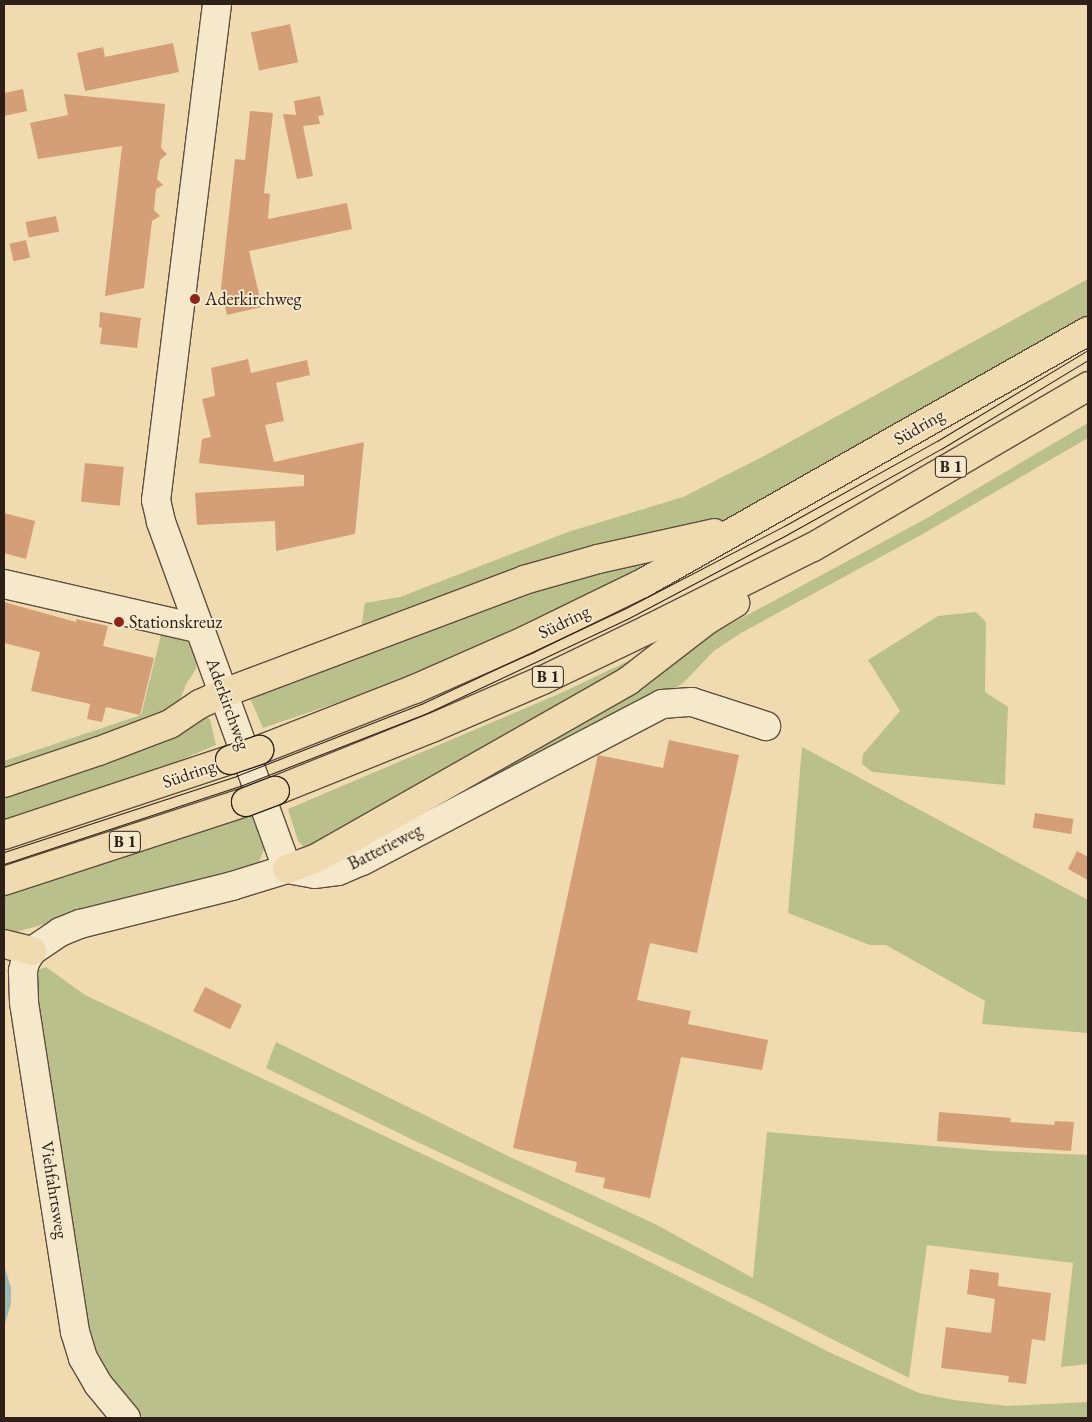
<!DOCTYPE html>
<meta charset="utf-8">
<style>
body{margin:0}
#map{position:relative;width:1092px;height:1422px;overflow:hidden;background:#efdbaf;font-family:"EB Garamond",serif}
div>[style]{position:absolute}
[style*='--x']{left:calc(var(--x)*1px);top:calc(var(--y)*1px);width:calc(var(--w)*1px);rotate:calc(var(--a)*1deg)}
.green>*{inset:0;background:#b9c08b}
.water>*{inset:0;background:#9cb9b4}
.building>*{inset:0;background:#d49e76;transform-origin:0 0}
.roads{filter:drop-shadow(1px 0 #5e4f3e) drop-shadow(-1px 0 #5e4f3e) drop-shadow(0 1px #5e4f3e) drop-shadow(0 -1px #5e4f3e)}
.minor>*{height:28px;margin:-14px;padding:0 14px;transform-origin:14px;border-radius:14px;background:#f5e8cb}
.major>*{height:28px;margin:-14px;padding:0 14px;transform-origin:14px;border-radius:14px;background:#efdbaf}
.tram>*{height:1px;margin:-0.5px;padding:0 0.5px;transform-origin:0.5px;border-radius:0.5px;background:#2e2019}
.bridges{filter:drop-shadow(1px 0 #2e2019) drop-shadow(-1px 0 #2e2019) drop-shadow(0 1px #2e2019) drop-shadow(0 -1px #2e2019)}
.major-bridge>*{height:28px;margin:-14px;padding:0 14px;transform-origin:14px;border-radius:14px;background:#efdbaf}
.dots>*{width:14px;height:14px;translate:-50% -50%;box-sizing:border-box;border:2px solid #f5e8cb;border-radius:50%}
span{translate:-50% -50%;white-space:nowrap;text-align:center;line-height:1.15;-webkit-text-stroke:4px #f5e8cb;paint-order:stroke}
.shield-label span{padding:1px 4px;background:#f5e8cb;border:1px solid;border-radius:4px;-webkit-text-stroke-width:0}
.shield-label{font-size:16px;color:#2e2019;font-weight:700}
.poi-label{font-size:18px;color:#2e2019}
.left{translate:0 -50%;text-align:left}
.street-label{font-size:18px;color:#2e2019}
.frame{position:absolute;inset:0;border:5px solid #2e2019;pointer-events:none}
</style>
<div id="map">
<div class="green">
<i style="clip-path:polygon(1088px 279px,1088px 316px,619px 585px,410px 678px,263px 728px,242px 680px,361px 628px,365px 603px,400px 597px,568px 532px,683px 497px,764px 456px)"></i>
<i style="clip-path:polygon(1088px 423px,1088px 438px,921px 535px,741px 633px,714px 651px,683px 683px,669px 692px,322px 868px,692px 645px,929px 517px)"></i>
<i style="clip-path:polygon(976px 612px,986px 622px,985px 692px,1008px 707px,1005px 785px,872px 772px,862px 764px,863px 754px,900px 711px,868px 660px,938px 616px)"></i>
<i style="clip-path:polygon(163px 627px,182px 631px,197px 647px,196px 669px,186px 684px,178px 706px,210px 719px,216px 745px,110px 790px,4px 823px,4px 761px,141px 715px)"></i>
<i style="clip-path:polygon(666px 643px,635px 666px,308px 848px,303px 846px,298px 841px,288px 809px,561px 693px)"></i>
<i style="clip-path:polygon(802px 747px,1088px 900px,1088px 1033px,982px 1024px,985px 1001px,886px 945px,870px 945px,788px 913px)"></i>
<i style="clip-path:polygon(250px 809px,266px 844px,259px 862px,242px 872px,19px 931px,4px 942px,4px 891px)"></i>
<i style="clip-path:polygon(46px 967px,85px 995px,620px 1247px,831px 1353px,919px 1393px,954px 1400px,1008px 1406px,1088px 1402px,1088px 1418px,143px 1418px,113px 1391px,88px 1345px,32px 989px,38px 970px)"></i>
<i style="clip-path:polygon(276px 1042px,508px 1156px,655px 1224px,753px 1278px,767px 1132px,992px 1151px,1088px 1155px,1088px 1364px,1061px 1367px,1073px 1263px,927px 1245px,909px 1378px,755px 1300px,413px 1140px,266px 1068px)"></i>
</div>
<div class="water">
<i style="clip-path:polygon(4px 1265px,11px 1288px,11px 1303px,4px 1327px)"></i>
</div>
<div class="building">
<i style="left:290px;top:24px;width:39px;height:40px;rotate:78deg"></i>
<i style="clip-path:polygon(173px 43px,179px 72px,85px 91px,77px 53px,103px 47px,105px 57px)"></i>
<i style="clip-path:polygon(23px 89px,27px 111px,4px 116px,4px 93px)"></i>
<i style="clip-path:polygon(64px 94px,165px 104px,161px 148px,167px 154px,160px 160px,157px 179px,163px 185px,156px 189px,154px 210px,160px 216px,152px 221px,144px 288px,105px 296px,122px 146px,38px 159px,30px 123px,68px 115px)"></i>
<i style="clip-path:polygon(320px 96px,324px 115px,318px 116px,320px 124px,303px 126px,313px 176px,297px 179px,283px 114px,296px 115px,294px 101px)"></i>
<i style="clip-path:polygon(250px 111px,273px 113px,264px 193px,270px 194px,268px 219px,347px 203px,352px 229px,249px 251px,262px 307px,227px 315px,221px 288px,235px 159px,245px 160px)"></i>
<i style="left:56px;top:216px;width:16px;height:31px;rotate:79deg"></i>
<i style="left:26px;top:240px;width:18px;height:17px;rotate:77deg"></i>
<i style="clip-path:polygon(100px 312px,141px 318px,137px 348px,100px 344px,102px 328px,99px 327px)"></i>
<i style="clip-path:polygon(248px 359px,251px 373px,307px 360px,310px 375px,276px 383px,284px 421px,265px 425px,274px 462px,364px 442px,355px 534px,276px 551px,275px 521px,197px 525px,195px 493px,304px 486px,304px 475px,199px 463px,202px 439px,211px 437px,202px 399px,215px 396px,211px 368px)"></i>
<i style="left:85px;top:463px;width:39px;height:39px;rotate:6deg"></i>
<i style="clip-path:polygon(4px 513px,35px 521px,26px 559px,4px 553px)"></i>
<i style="clip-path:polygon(4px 602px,76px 622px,76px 619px,108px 626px,103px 646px,154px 658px,140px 715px,106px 707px,102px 722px,87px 719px,90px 704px,31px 691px,40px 652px,4px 643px)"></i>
<i style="clip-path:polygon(669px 740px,739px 755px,697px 953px,650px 943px,637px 1000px,691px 1011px,688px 1024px,768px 1040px,762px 1070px,681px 1057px,650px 1198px,603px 1188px,605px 1178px,575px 1172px,577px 1162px,513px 1148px,598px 755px,663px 768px)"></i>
<i style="left:1035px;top:813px;width:39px;height:15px;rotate:9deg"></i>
<i style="clip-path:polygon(1077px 851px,1088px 857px,1088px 880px,1068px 869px)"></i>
<i style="left:205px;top:987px;width:41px;height:27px;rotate:26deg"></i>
<i style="clip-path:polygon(939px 1112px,1011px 1118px,1010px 1122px,1054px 1125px,1055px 1121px,1074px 1122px,1071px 1151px,937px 1141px)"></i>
<i style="clip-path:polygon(970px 1269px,999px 1273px,998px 1286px,1051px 1293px,1045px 1341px,1032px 1339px,1026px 1384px,1008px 1382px,1009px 1376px,941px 1368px,946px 1327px,991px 1333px,995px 1299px,967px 1294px)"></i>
</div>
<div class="roads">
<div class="minor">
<i style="--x:217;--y:4;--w:500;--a:97"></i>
<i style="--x:156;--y:500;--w:23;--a:77"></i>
<i style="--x:161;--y:522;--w:369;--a:70"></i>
<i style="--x:4;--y:584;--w:202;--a:12.9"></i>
<i style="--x:126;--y:1418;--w:44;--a:-129.5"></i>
<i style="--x:98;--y:1384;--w:30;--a:-120"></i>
<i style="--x:83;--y:1358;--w:27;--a:-107"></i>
<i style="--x:75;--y:1332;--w:334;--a:-98.8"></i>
<i style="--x:24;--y:1002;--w:31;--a:-92"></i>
<i style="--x:23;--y:971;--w:9;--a:-77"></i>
<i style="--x:25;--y:962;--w:13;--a:-58"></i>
<i style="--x:32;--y:951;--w:34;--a:-34"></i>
<i style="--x:60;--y:932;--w:22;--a:-22"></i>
<i style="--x:80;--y:924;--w:157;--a:-14"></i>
<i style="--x:232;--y:886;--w:58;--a:-17.2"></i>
<i style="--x:287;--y:869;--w:27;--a:10"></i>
<i style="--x:314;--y:874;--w:24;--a:-7"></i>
<i style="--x:338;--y:871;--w:26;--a:-23"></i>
<i style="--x:362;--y:861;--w:339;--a:-27.6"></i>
<i style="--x:662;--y:704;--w:30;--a:-4"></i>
<i style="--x:692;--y:702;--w:78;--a:18"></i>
</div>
<div class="major">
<i style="--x:259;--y:750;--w:168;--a:-21.4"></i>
<i style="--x:415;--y:689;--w:121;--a:-23.8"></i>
<i style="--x:526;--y:640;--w:130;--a:-26"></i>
<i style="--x:643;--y:583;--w:511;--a:-29.52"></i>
<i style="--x:4;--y:783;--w:100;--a:-18.6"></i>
<i style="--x:99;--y:751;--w:76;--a:-20.8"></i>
<i style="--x:170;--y:724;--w:36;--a:-34"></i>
<i style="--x:200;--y:704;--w:26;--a:-25"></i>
<i style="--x:224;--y:693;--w:321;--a:-20.6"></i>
<i style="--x:524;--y:580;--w:77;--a:-15.8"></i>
<i style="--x:598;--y:559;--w:119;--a:-12.6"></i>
<i style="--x:275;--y:791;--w:169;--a:-21.9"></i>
<i style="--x:432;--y:728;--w:121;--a:-23.4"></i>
<i style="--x:543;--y:680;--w:118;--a:-25.7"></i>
<i style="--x:649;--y:629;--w:183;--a:-26.6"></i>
<i style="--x:813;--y:547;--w:319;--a:-30.3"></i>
<i style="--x:4;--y:835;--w:238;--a:-18.4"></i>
<i style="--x:287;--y:869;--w:30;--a:-20"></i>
<i style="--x:315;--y:859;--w:360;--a:-29.6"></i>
<i style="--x:628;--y:681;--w:100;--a:-37.7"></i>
<i style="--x:707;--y:620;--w:33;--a:-31"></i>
<i style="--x:4;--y:881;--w:255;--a:-18.1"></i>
<i style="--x:4;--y:944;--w:29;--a:14"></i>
</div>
</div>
<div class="tram">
<i style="--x:4;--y:852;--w:244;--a:-18.1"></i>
<i style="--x:236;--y:776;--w:199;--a:-21.3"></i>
<i style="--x:421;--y:704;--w:224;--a:-25.1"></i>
<i style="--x:624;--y:609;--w:180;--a:-27.4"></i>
<i style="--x:784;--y:526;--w:175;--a:-29.1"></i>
<i style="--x:937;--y:441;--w:176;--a:-31.1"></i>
<i style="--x:4;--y:864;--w:249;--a:-18.3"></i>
<i style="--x:240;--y:786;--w:199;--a:-21.3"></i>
<i style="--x:425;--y:714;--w:225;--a:-25.2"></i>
<i style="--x:629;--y:618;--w:180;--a:-27.8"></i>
<i style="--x:788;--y:534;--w:175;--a:-29.1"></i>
<i style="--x:941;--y:449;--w:172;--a:-31.2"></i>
</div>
<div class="bridges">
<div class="major-bridge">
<i style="--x:230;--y:760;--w:31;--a:-19"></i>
<i style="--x:246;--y:802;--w:31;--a:-21"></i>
</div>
</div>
<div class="dots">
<i style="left:195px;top:299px;background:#8f2418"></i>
<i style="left:119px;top:622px;background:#8f2418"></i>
</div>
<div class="shield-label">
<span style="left:951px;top:467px">B 1</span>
<span style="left:548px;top:677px">B 1</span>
<span style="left:125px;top:842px">B 1</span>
</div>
<div class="poi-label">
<span class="left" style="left:205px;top:299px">Aderkirchweg</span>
<span class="left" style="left:129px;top:622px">Stationskreuz</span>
</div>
<div class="street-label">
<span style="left:919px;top:427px;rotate:-30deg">Südring</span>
<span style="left:564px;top:622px;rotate:-26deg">Südring</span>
<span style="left:228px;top:704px;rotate:70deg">Aderkirchweg</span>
<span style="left:189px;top:774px;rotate:-19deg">Südring</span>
<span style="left:385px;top:847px;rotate:-27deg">Batterieweg</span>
<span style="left:54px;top:1190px;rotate:81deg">Viehfahrtsweg</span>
</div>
<div class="frame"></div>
</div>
